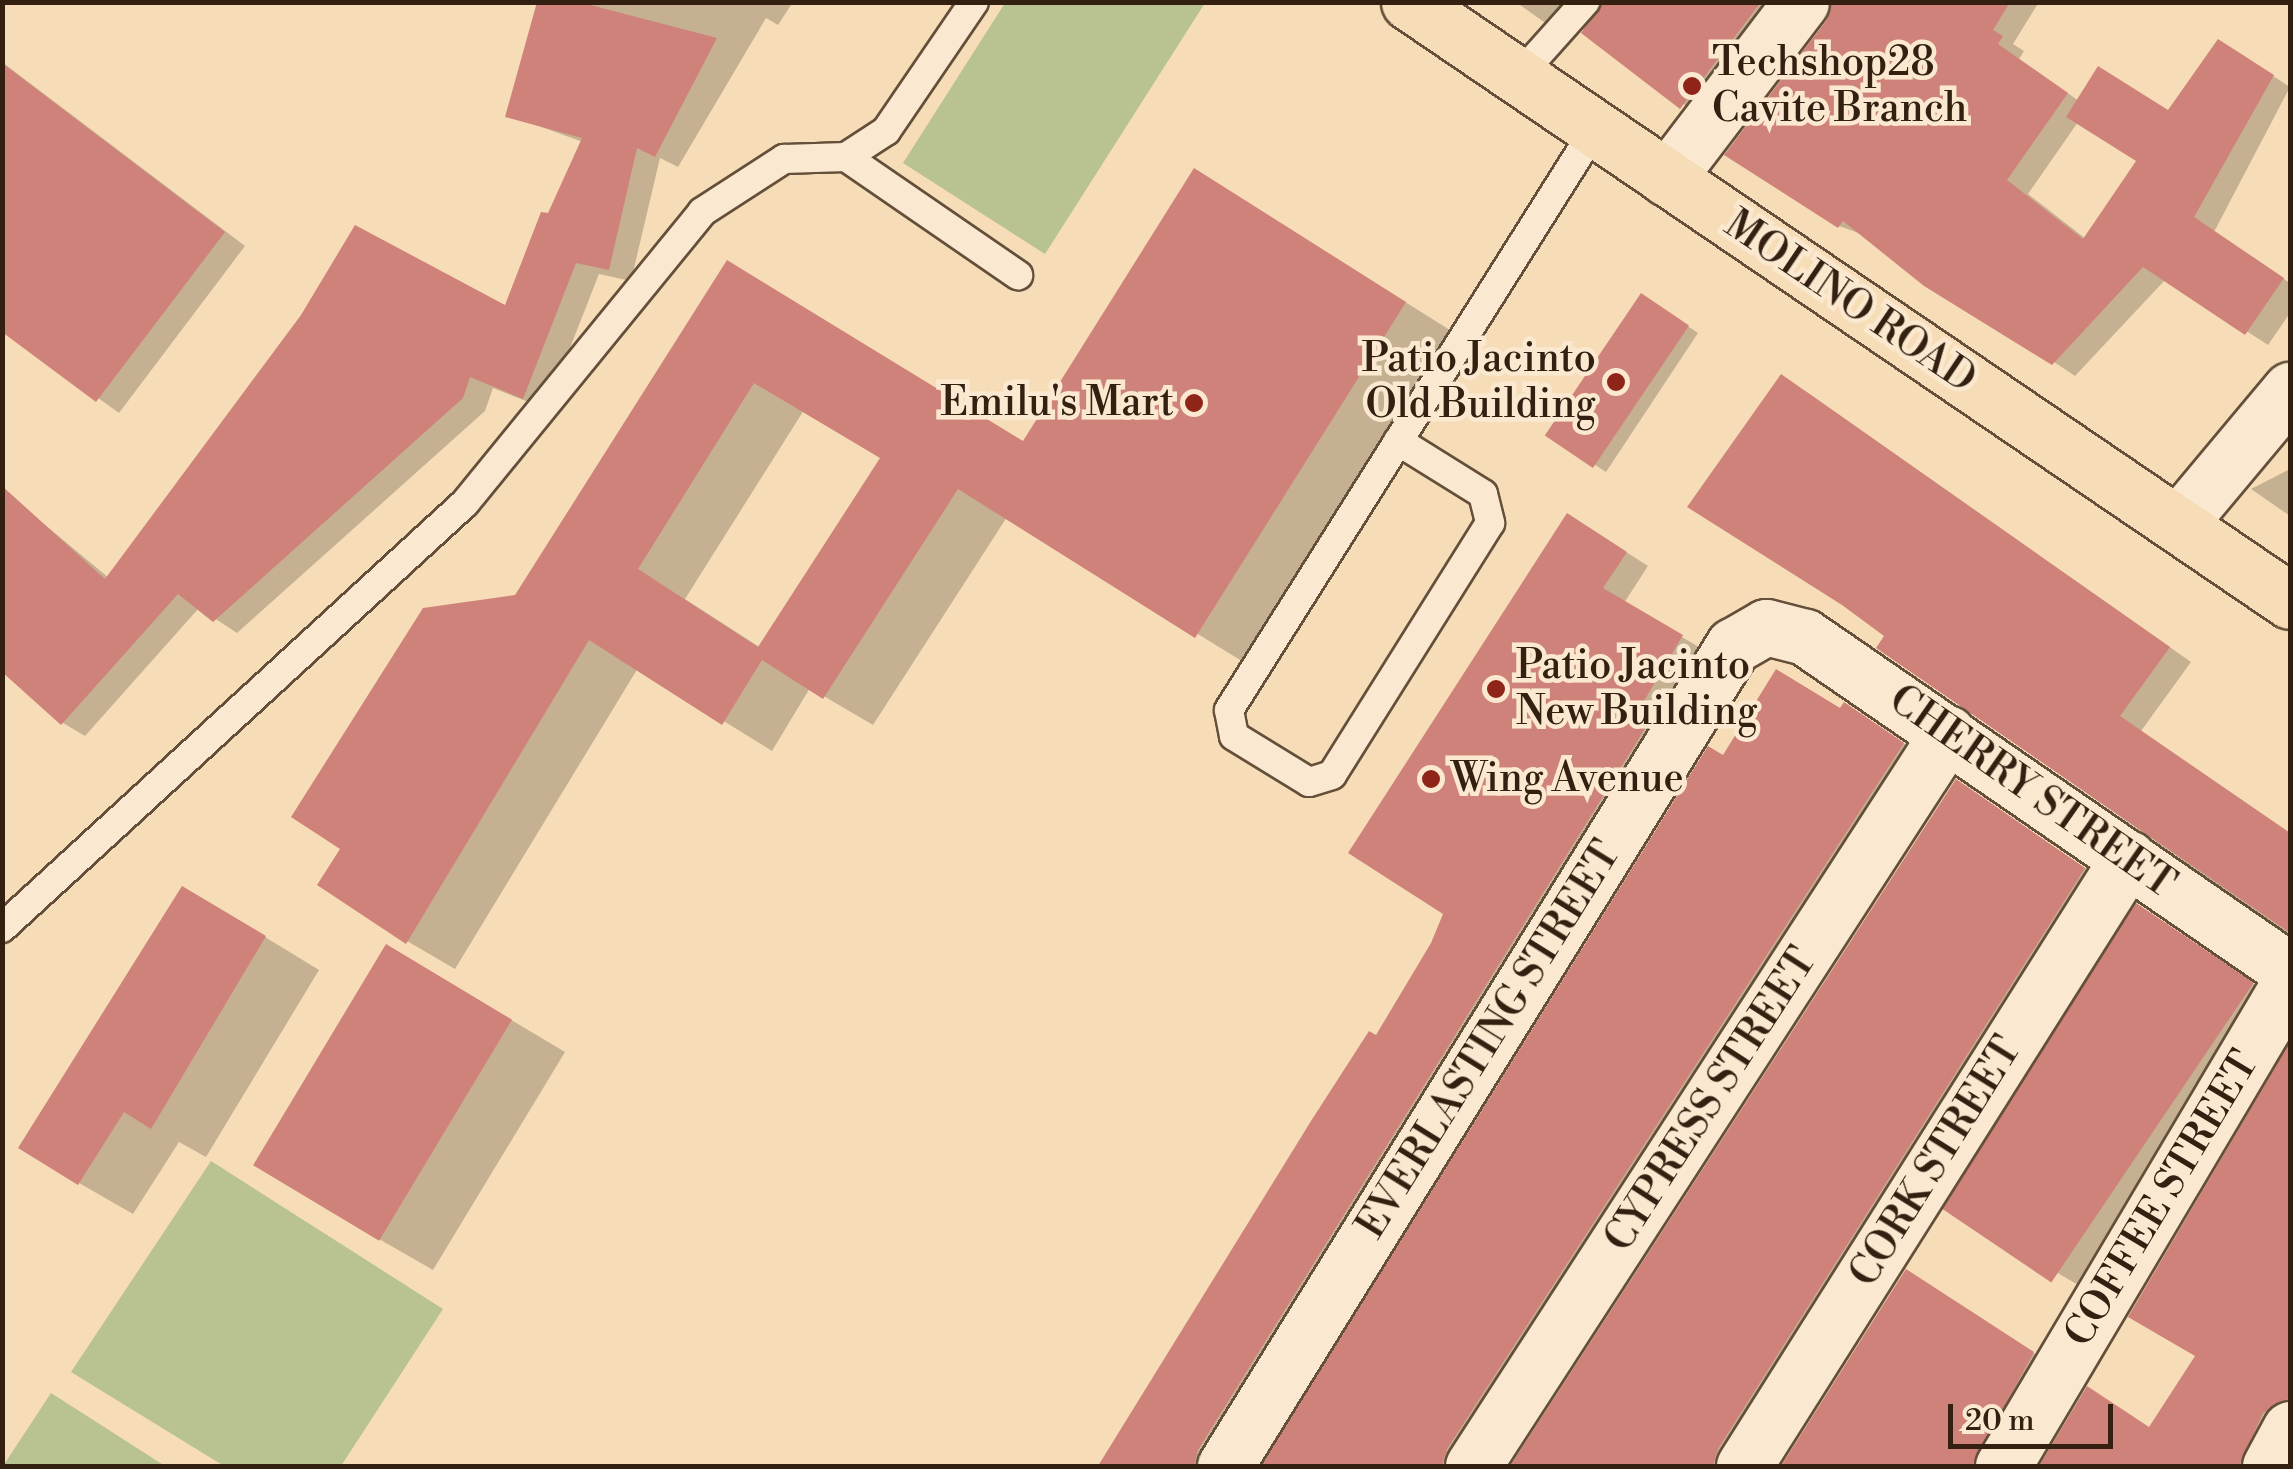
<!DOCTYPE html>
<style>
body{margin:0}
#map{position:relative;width:2293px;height:1469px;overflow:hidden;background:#f7ddb7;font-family:"Libre Bodoni",serif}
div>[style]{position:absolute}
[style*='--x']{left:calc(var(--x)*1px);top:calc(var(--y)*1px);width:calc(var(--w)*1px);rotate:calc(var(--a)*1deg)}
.green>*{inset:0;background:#b9c291}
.shadow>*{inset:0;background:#0003}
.building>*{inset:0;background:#cf8279;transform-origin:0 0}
.roads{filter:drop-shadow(2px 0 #644f3a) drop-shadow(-2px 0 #644f3a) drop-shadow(0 2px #644f3a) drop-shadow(0 -2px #644f3a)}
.lane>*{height:28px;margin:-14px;padding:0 14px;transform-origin:14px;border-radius:14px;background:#fae9d0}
.street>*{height:55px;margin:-27.5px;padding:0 27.5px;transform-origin:27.5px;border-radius:27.5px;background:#fae9d0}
.primary>*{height:55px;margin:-27.5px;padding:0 27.5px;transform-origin:27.5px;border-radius:27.5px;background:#f7ddb7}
.dots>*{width:28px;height:28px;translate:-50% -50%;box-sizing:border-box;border:5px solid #fae9d0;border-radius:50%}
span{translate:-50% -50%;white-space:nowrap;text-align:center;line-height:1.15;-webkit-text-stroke:9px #fae9d0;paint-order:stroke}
.poi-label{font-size:40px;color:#332011}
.left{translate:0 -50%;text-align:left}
.right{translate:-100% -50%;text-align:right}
.street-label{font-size:40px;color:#332011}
.frame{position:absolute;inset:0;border:5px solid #332011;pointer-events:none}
.scale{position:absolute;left:1948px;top:1404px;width:165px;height:45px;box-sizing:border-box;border:5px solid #332011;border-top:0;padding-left:12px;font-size:30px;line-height:35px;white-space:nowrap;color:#332011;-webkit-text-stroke:8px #fae9d0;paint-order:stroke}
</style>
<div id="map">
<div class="green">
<i style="clip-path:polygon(1005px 3px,1205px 3px,1045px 254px,903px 163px)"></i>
<i style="clip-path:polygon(211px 1161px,443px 1309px,341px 1466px,224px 1466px,71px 1372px)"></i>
<i style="clip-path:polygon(51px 1393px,165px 1466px,3px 1466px)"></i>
</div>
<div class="shadow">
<i style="clip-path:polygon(539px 2px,793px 2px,778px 25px,766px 18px,678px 167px,660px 158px,631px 281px,599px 274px,546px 409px,493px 388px,485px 411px,237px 633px,199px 608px,85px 736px,63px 723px,2px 669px,3px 490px,109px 578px,506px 309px,583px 142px,508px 115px)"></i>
<i style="clip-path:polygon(1516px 2px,1596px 2px,1562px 35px)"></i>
<i style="clip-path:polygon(1603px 2px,1793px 2px,1704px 119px,1585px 32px)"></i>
<i style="clip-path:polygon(evenodd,1831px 2px,2039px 2px,2013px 44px,2024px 51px,2019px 59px,2079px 101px,2169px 113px,2241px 55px,2290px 87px,2214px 232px,2290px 283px,2290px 313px,2268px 345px,2166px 279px,2075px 376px,1864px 235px,1839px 226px,1831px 2px,2078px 122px,2140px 161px,2086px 239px,2028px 194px,2078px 122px)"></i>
<i style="clip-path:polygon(2px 62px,245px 246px,119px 413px,2px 329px)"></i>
<i style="clip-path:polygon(evenodd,1243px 200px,1453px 332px,1245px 663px,1007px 517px,873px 725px,810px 688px,772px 751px,638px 668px,455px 969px,407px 941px,517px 597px,728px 263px,1024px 443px,1243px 200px,804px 410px,883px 457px,761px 648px,685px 599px,804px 410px)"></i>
<i style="clip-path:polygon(1652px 302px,1698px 333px,1606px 472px,1549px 435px)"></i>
<i style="clip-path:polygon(1804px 390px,2191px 662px,2141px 731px,2290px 833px,2290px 936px,1880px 648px,1887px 636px)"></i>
<i style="clip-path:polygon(2290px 469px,2290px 516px,2251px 489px)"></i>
<i style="clip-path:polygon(1590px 529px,1648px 566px,1624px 603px,1704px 650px,1220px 1466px,1101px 1466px,1317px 1114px,1377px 1039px,1433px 944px)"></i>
<i style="clip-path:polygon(1842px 711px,1867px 718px,1925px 758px,1468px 1466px,1264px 1466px,1709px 750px,1724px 758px)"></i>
<i style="clip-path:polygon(1956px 782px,2106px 882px,1739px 1466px,1513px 1466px)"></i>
<i style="clip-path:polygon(2159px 919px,2274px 998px,2097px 1296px,1947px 1208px)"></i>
<i style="clip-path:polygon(237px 920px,319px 970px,206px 1157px,179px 1142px,133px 1214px,79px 1183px)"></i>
<i style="clip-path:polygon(441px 978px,565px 1052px,433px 1270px,379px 1239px)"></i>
<i style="clip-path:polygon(2290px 1047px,2290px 1424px,2264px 1466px,2042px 1466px,2088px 1390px,2150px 1429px,2198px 1355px,2131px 1316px)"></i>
<i style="clip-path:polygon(1906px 1272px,2055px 1367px,1997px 1466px,1783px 1466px)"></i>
</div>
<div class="building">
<i style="clip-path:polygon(537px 2px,579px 2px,717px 38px,655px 157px,637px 148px,609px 270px,576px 263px,523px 399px,470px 377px,463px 398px,213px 622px,178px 594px,61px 725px,2px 672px,2px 486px,105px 579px,301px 315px,355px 225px,505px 305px,541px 212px,548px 213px,582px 138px,505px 117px)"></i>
<i style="clip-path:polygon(1602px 2px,1761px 2px,1680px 109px,1581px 33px)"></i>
<i style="clip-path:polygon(1832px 2px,2010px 2px,1993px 30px,2003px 36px,1998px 44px,2068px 93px,2007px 180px,2083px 239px,2136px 161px,2066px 117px,2098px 66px,2168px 110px,2218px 39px,2274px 75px,2194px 217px,2284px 278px,2245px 335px,2143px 267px,2052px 365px,1924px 286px,1843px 221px,1838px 228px,1724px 155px,1826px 21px)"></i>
<i style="clip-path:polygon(2px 63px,225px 232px,96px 402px,2px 332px)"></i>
<i style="clip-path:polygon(evenodd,1194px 168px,1406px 302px,1195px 638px,958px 489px,823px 699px,762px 660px,722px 725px,589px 640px,406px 944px,317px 885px,340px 849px,291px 817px,423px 608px,515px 595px,727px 260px,1023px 441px,1194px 168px,754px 383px,880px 458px,758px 647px,638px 569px,754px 383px)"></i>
<i style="left:1641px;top:293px;width:58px;height:172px;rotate:34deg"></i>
<i style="clip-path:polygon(1781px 374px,2170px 647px,2120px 716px,2290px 833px,2290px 933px,1876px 648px,1884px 636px,1842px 605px,1687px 507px)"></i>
<i style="clip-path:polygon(1567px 513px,1627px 552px,1603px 588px,1683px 635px,1641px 706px,1654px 714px,1198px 1450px,1194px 1466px,1098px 1466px,1311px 1121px,1369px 1031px,1376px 1035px,1431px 943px,1443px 914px,1348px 853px)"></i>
<i style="clip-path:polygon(1776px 669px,1840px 708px,1844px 702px,1904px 743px,1447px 1449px,1442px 1466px,1261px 1466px,1708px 746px,1723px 755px)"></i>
<i style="clip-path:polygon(1956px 779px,2085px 868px,1718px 1449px,1713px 1466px,1510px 1466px)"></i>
<i style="clip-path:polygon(182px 886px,266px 936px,151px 1129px,124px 1112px,78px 1185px,18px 1148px)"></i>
<i style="left:2136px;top:903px;width:142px;height:362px;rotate:34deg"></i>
<i style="left:386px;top:944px;width:147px;height:258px;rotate:31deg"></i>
<i style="clip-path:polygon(2290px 1042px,2290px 1398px,2263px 1413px,2239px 1466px,2039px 1466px,2087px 1386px,2149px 1427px,2195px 1356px,2128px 1317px)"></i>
<i style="clip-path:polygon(1906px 1269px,2034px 1352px,1972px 1466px,1781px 1466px)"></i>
</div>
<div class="roads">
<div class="lane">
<i style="--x:1518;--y:77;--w:101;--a:-48.2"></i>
<i style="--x:846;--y:157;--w:48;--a:-33"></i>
<i style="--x:886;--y:131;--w:156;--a:-55.7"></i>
<i style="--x:1398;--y:441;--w:100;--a:31.9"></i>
<i style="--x:1483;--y:494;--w:30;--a:76"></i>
<i style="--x:1490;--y:523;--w:297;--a:122.1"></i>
<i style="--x:1332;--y:775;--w:24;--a:163"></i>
<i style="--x:1309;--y:782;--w:88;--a:-148.5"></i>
<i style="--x:1234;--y:736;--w:26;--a:-101"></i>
<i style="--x:1229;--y:710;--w:687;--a:-57.79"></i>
<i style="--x:2;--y:928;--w:628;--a:-42.55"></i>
<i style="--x:465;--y:503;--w:375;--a:-50.8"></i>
<i style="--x:702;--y:212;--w:98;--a:-32.9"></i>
<i style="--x:784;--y:159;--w:62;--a:-1.8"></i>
<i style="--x:846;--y:157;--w:209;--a:34.5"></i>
</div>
<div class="street">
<i style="--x:1667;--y:178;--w:221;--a:-52.7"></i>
<i style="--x:2178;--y:524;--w:175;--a:-50.1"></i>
<i style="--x:1225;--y:1466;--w:965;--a:-58.22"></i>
<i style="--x:1733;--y:646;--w:38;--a:-30"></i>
<i style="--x:1766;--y:627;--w:40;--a:14.4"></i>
<i style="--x:1805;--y:637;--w:589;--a:34.55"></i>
<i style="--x:1473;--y:1466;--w:873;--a:-57.06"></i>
<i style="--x:1744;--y:1466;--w:719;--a:-57.72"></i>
<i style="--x:2003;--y:1466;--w:563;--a:-59.33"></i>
<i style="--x:2270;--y:1466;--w:42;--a:-61.6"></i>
</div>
<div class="primary">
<i style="--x:1409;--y:2;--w:1065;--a:34.21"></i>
</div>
</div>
<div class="dots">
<i style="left:1692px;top:86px;background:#8f2418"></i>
<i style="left:1616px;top:382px;background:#8f2418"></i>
<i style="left:1194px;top:403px;background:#8f2418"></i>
<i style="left:1496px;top:689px;background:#8f2418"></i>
<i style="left:1431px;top:779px;background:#8f2418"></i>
</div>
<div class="poi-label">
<span class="left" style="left:1712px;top:86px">Techshop28<br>Cavite Branch</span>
<span class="right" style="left:1596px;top:382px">Patio Jacinto<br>Old Building</span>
<span class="right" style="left:1174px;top:403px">Emilu's Mart</span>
<span class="left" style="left:1516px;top:689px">Patio Jacinto<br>New Building</span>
<span class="left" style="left:1451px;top:779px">Wing Avenue</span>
</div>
<div class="street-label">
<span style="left:1850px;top:302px;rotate:34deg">MOLINO ROAD</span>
<span style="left:2032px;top:792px;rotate:35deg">CHERRY STREET</span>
<span style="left:1489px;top:1040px;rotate:-58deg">EVERLASTING STREET</span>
<span style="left:1711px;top:1100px;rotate:-57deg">CYPRESS STREET</span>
<span style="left:1936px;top:1162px;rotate:-58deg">CORK STREET</span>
<span style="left:2162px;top:1199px;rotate:-59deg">COFFEE STREET</span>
</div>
<div class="frame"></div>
<div class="scale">20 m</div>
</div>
